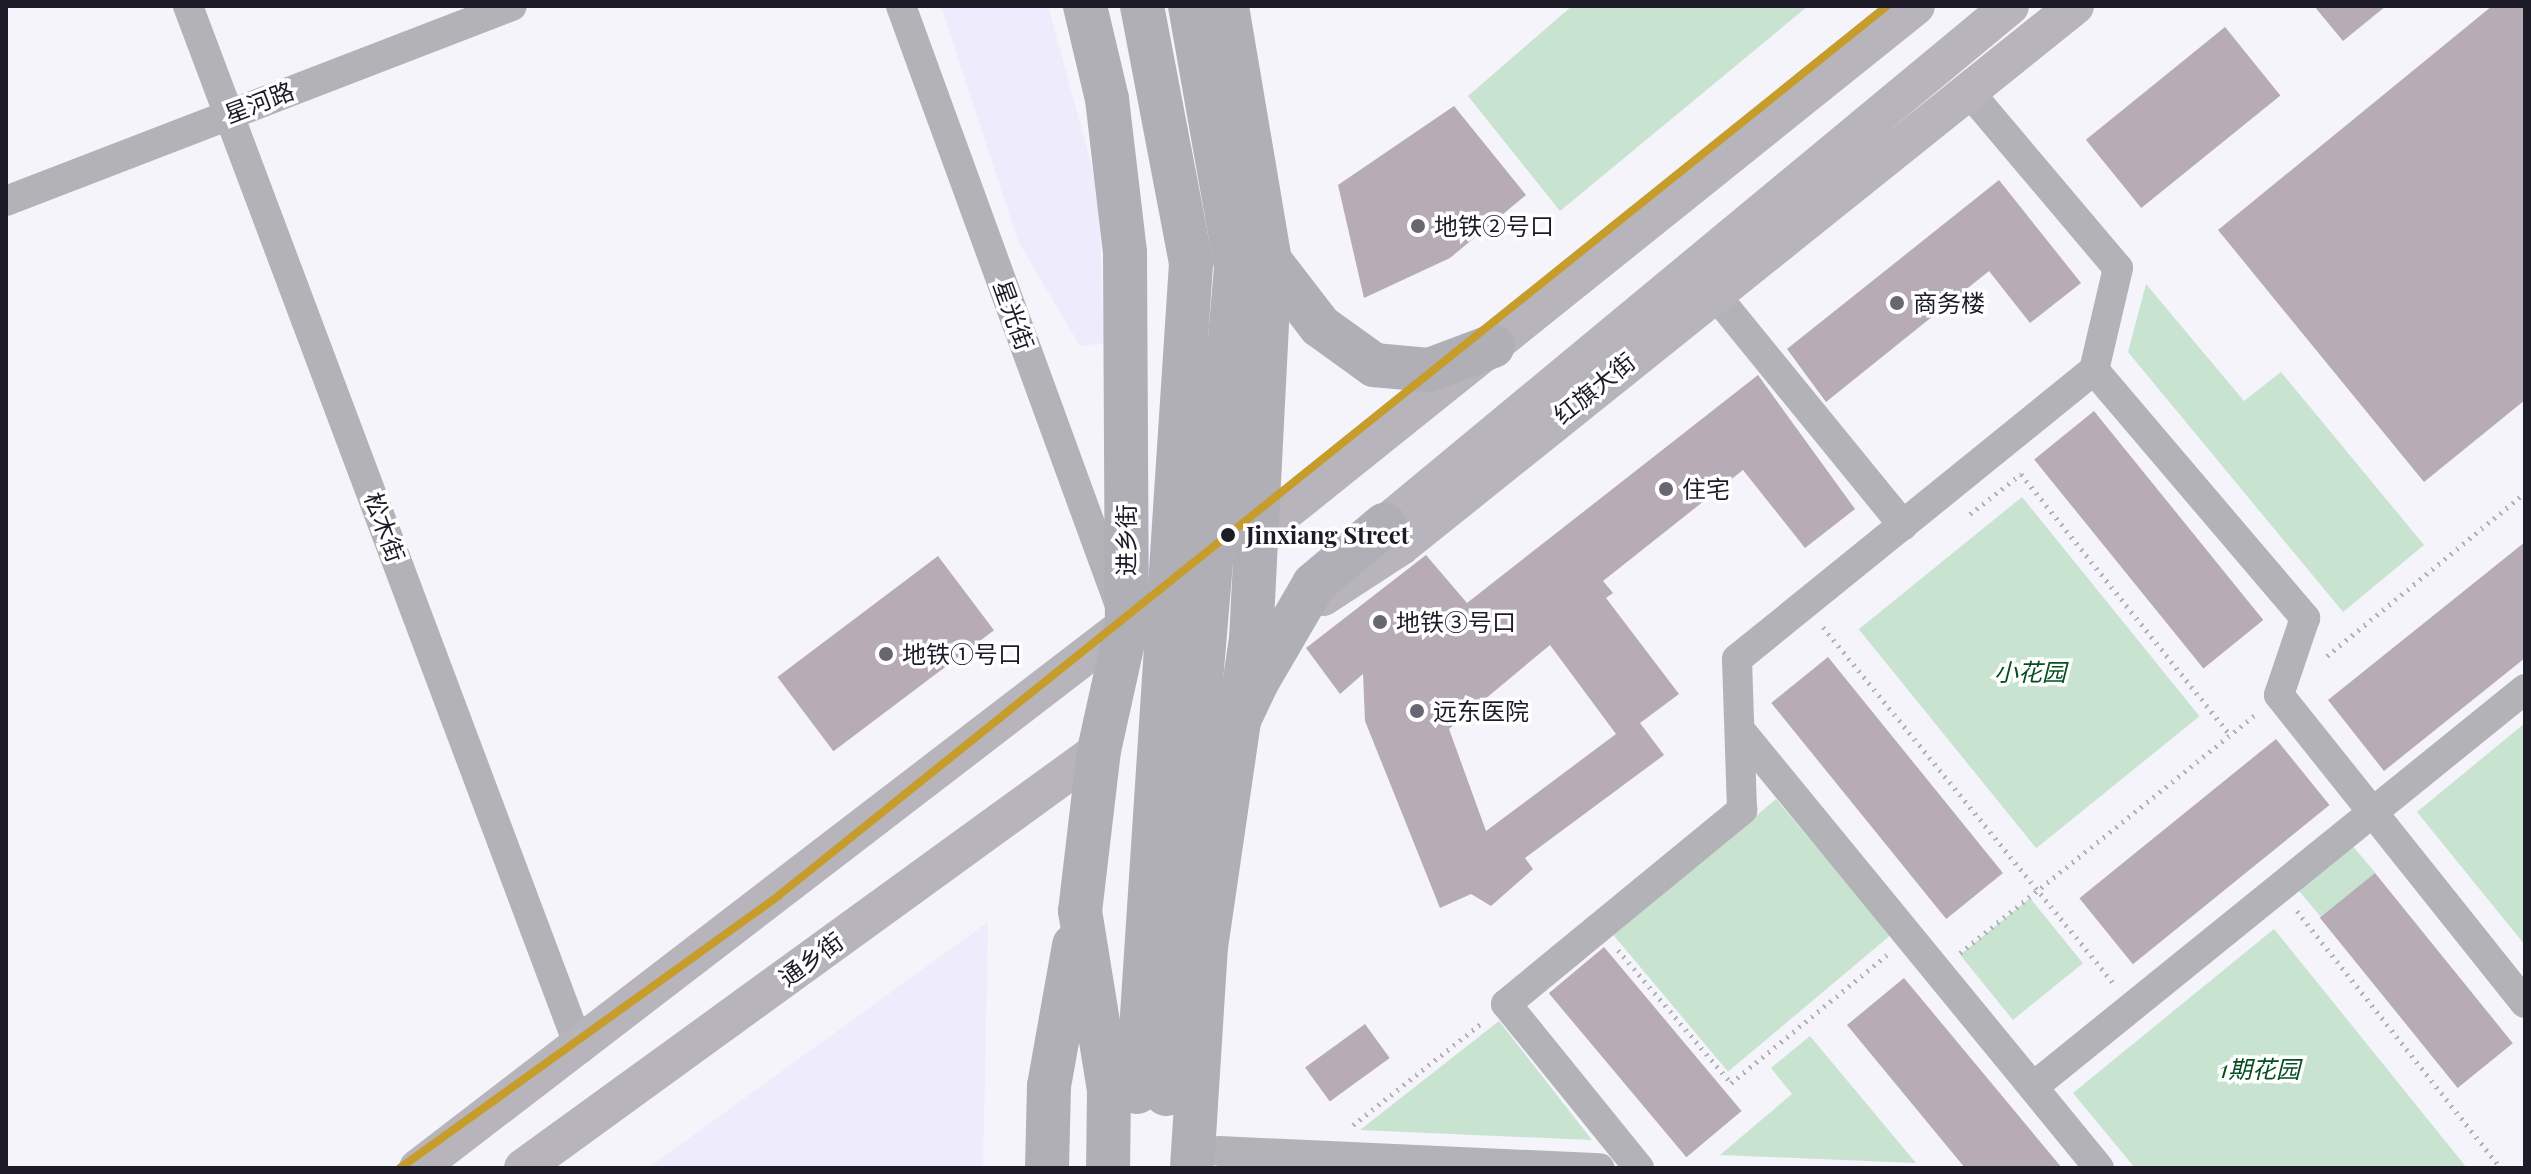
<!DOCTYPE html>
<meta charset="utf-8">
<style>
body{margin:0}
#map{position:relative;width:2531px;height:1174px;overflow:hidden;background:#f4f4fa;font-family:"Playfair Display","Noto Sans SC",serif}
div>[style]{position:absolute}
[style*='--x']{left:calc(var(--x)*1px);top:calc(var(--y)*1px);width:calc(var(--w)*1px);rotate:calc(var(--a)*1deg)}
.built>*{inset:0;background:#edebfc}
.green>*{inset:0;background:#c8e3cf;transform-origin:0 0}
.building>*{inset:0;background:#b7abb6;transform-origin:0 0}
.path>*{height:5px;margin-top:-2.5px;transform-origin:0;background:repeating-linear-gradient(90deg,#b3b2b7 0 2px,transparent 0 8px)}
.minor>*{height:30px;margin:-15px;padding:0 15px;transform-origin:15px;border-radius:15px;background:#b3b2b7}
.major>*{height:38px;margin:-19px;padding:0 19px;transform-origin:19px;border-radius:19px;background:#b7b4bb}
.highway>*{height:44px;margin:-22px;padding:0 22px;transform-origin:22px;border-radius:22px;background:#b1afb6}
.highway-bridge>*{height:44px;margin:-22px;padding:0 22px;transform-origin:22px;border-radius:22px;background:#b1afb6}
.metro-1>*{height:8px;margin:-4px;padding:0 4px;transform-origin:4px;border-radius:4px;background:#c69c2b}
.dots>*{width:22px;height:22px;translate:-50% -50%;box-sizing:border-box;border:4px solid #fff;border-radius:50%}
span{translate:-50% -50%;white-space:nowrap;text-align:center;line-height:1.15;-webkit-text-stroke:7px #fff;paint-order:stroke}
.street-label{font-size:24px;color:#1d1b27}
.poi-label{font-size:24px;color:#1d1b27}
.left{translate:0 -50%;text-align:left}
.stop-label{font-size:24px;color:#1d1b27;font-weight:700}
.park-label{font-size:24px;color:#034e1f;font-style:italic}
.frame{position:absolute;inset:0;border:8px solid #1d1b27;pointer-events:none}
</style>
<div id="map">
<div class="built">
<i style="clip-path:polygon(941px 6px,1048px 6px,1099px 193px,1104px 343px,1080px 346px,1018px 241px)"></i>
<i style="clip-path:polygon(988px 921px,983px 1168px,648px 1168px,988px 922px)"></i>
</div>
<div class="green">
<i style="clip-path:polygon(1572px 6px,1808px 6px,1560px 211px,1468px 96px)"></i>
<i style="clip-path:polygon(2146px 284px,2244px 401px,2281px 372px,2424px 545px,2343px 612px,2128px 352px)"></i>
<i style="left:2022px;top:497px;width:282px;height:210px;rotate:51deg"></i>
<i style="clip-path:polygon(2525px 723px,2525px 945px,2417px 812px)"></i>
<i style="left:1776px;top:799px;width:178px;height:212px;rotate:50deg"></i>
<i style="left:2351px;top:844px;width:38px;height:70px;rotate:50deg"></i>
<i style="left:2030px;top:898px;width:84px;height:90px;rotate:51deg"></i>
<i style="clip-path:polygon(2274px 929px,2467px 1168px,2135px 1168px,2073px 1093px)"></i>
<i style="clip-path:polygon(1499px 1021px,1592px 1140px,1360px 1130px)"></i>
<i style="clip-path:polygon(1810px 1036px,1916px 1163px,1720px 1155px,1792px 1094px,1771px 1068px)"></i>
</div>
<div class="building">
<i style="clip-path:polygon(2314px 6px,2386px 6px,2343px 41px)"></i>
<i style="clip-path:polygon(2492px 6px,2525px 6px,2525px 400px,2424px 482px,2218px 230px)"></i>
<i style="left:2225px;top:27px;width:88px;height:179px;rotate:51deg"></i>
<i style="clip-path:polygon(1454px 106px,1526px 195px,1450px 258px,1364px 298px,1338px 185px)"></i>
<i style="clip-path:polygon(1999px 180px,2081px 283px,2030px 323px,1989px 271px,1826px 402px,1787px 349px)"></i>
<i style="clip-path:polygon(evenodd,1758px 375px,1855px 509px,1805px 548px,1743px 470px,1603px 581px,1613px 593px,1606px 598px,1679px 694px,1640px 723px,1664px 755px,1525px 858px,1533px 869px,1491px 906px,1471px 894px,1440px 908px,1365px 721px,1363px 674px,1340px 694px,1306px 648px,1426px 555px,1467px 603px,1758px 375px,1550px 645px,1616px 734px,1486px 831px,1449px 729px,1550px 645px)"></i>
<i style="left:2094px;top:411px;width:269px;height:77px;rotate:51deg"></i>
<i style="clip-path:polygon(2525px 542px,2525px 658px,2384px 771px,2328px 700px)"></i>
<i style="left:938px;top:556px;width:93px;height:201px;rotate:53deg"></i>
<i style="left:1828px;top:657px;width:278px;height:73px;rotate:51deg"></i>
<i style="left:2276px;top:739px;width:85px;height:253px;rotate:51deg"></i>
<i style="left:2375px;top:873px;width:219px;height:71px;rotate:51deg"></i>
<i style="left:1604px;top:947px;width:214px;height:72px;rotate:50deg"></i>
<i style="clip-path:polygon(1904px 978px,2062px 1168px,1965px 1168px,1847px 1025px)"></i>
<i style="left:1365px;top:1024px;width:42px;height:74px;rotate:54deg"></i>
</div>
<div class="path">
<i style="--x:1970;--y:514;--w:65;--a:-38.1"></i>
<i style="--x:2021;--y:474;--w:334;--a:51.3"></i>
<i style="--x:1823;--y:627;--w:462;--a:50.8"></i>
<i style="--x:2327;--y:656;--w:256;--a:-39.5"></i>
<i style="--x:2297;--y:911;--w:328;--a:51.6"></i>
<i style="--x:1618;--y:950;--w:175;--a:49.6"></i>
<i style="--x:1731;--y:1083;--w:203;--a:-39.4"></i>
<i style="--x:1960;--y:953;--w:382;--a:-38.9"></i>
<i style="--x:1353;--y:1125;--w:166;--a:-38.4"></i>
</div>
<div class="minor">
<i style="--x:188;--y:6;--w:1114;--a:69.4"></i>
<i style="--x:901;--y:6;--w:636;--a:69.94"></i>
<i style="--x:1970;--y:93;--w:229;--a:49.8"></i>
<i style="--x:2118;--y:268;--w:105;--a:103.2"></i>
<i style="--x:2094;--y:370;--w:326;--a:49.6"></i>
<i style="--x:2305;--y:618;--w:81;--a:108.7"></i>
<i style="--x:2279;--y:695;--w:394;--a:51.4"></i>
<i style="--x:6;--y:201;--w:542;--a:-21.08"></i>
<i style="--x:1713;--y:292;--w:301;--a:50.8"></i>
<i style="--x:1740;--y:730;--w:566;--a:50.66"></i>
<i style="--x:2033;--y:1087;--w:633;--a:-38.97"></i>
<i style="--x:1219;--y:1151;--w:381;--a:2.6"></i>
<i style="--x:1639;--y:1168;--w:211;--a:-129"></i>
<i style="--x:1506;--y:1004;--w:306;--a:-39.4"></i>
<i style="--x:1742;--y:810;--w:151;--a:-91.9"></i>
<i style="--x:1737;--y:659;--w:459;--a:-39"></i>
</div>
<div class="major">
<i style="--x:1384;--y:525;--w:813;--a:-39.66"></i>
<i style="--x:1259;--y:533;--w:842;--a:-38.73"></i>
<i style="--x:1323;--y:597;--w:92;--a:-33"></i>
<i style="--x:1400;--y:547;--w:865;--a:-38.71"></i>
<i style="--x:418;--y:1168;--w:894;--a:-37.5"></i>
<i style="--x:523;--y:1168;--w:712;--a:-35.97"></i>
</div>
<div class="highway">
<i style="--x:1085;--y:6;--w:96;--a:76.7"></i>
<i style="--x:1107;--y:99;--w:155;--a:83.3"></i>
<i style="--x:1125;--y:253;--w:371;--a:89.7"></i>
<i style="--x:1127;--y:624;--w:129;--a:102.5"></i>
<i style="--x:1099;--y:750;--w:162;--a:96.7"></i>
<i style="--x:1080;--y:911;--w:182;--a:80.8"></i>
<i style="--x:1109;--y:1091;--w:77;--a:90.7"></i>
<i style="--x:1142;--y:6;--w:262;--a:79.2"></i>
<i style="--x:1190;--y:6;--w:265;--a:80"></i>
<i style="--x:1270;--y:261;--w:82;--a:52.4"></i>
<i style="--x:1320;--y:326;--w:67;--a:35.8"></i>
<i style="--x:1374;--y:365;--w:55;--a:5.2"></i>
<i style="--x:1429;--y:370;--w:68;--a:-20.6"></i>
<i style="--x:1047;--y:1168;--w:82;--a:-88.6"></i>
<i style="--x:1049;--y:1086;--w:143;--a:-79.9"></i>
<i style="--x:1192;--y:1168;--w:221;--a:-86.4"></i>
<i style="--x:1206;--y:947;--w:310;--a:-81.7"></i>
<i style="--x:1251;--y:640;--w:379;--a:-87.1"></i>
<i style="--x:1270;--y:261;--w:259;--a:-99.6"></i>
</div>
<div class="highway-bridge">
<i style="--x:1210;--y:801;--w:42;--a:-76.3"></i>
<i style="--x:1220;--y:760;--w:86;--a:-64.6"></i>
<i style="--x:1257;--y:682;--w:113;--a:-59.8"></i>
<i style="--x:1314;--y:584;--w:92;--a:-40.1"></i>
<i style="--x:1137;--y:1092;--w:831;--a:-86.27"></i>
<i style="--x:1166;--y:1094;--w:830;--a:-85.16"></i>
</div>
<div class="metro-1">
<i style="--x:400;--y:1168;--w:466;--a:-35.7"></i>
<i style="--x:778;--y:896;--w:1422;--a:-38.75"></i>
</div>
<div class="dots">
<i style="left:1418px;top:226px;background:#686771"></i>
<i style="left:1897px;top:303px;background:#686771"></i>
<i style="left:1666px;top:489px;background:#686771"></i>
<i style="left:1228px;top:535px;background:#1d1b27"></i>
<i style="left:1380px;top:622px;background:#686771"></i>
<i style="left:886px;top:654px;background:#686771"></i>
<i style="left:1417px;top:711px;background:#686771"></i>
</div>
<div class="street-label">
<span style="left:259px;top:102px;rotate:-21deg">星河路</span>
<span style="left:1014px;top:315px;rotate:70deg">星光街</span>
<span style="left:1594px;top:388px;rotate:-39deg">红旗大街</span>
<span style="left:385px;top:527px;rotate:70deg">松木街</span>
<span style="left:1126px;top:540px;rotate:-90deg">进乡街</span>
<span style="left:811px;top:959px;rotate:-36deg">通乡街</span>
</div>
<div class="poi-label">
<span class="left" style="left:1434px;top:226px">地铁②号口</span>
<span class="left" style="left:1913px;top:303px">商务楼</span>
<span class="left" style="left:1682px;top:489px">住宅</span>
<span class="left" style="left:1396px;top:622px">地铁③号口</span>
<span class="left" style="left:902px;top:654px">地铁①号口</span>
<span class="left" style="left:1433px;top:711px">远东医院</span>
</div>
<div class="stop-label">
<span class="left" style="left:1246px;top:535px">Jinxiang Street</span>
</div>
<div class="park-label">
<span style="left:2030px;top:672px">小花园</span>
<span style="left:2260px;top:1069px">1期花园</span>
</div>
<div class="frame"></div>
</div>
